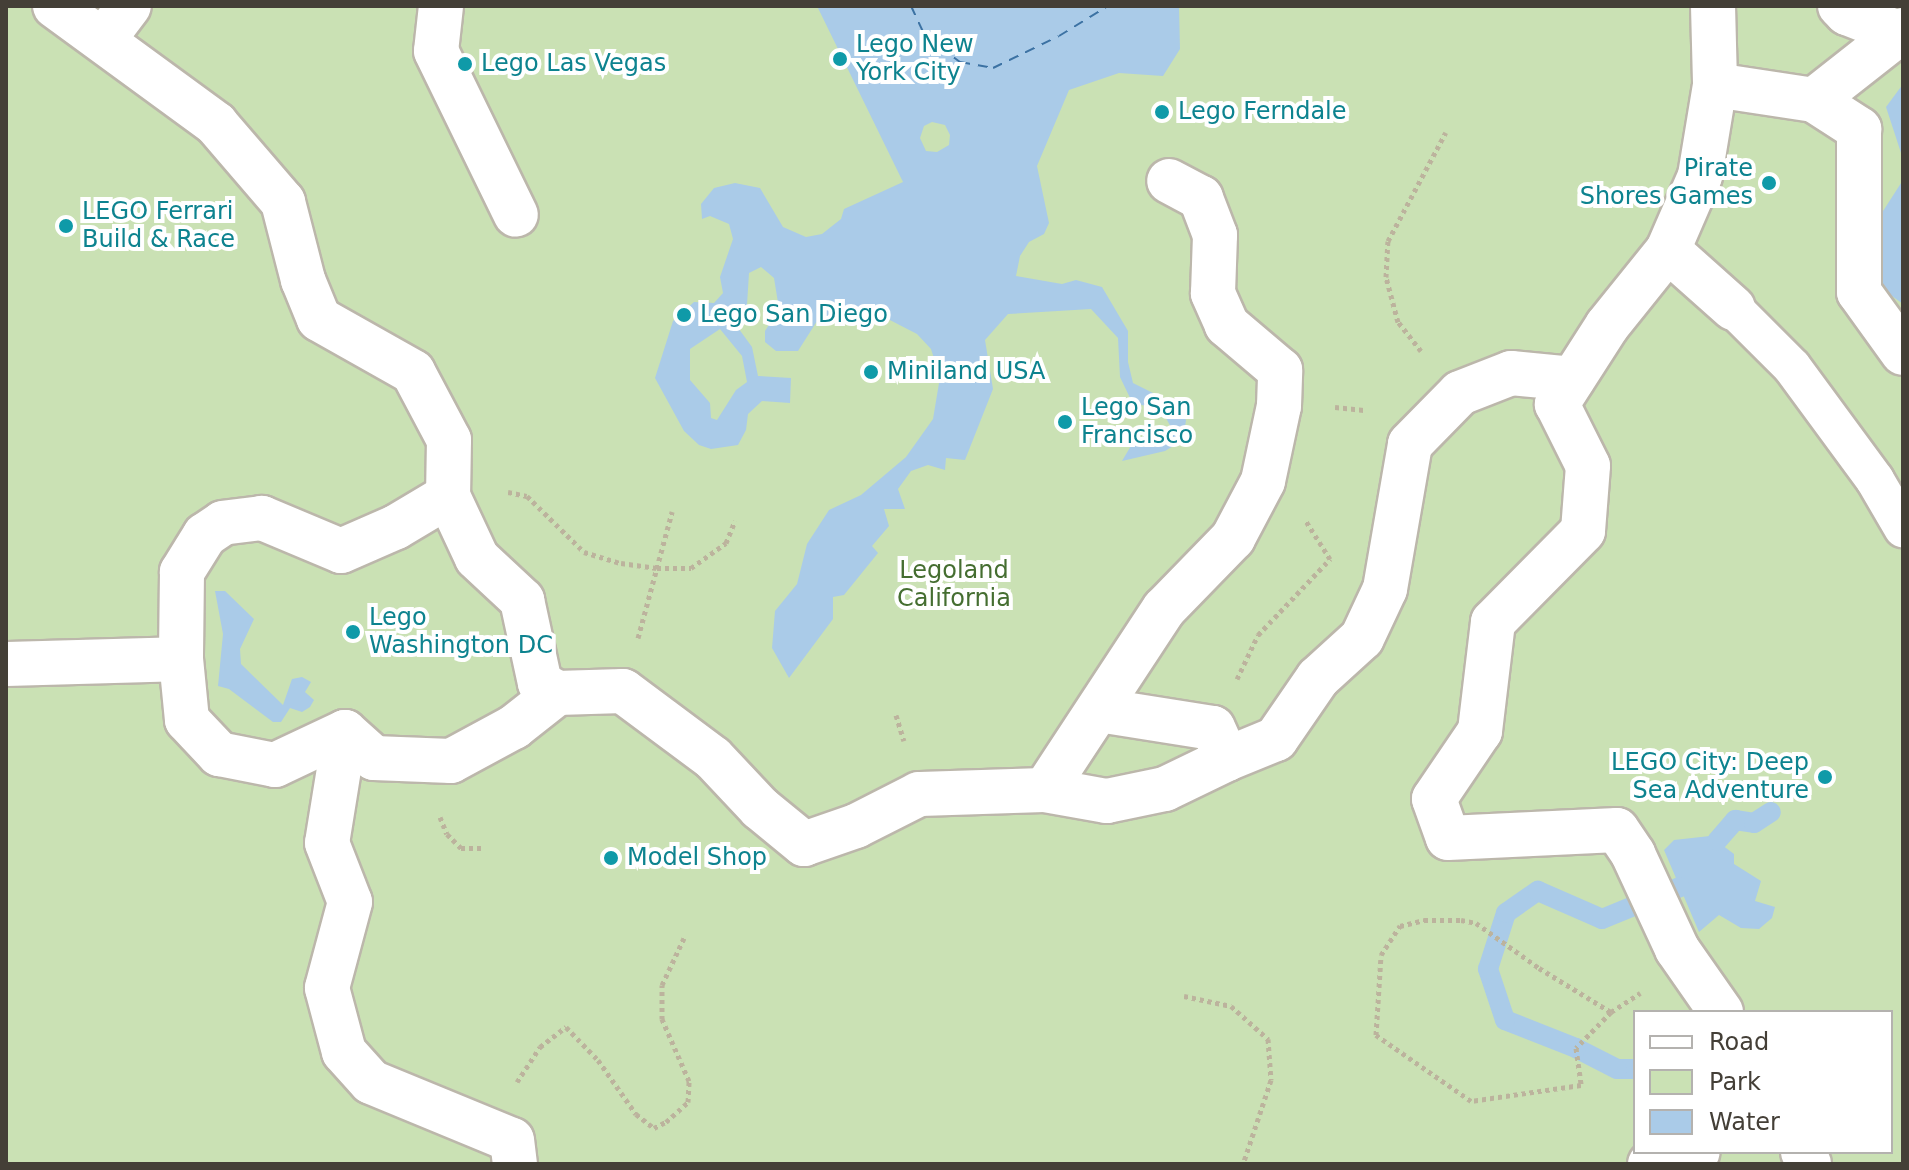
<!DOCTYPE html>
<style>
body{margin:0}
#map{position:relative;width:1909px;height:1170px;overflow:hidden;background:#f1efe7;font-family:"DejaVu Sans",sans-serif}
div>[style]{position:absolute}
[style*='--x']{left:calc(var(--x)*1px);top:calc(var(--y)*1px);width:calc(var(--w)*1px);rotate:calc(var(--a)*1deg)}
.green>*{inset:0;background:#cae1b4}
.water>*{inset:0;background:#aacbe8}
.stream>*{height:20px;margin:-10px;padding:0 10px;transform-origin:10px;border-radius:10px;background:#aacbe8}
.ferry>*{height:2px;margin-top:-1px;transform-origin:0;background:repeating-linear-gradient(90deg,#3c72a3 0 10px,transparent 0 18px)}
.path>*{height:5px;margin-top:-2.5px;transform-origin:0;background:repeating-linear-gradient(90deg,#bcb39d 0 4px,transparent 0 8px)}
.roads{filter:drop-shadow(2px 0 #bcb7ab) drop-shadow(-2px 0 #bcb7ab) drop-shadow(0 2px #bcb7ab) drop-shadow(0 -2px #bcb7ab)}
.lane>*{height:38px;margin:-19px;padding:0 19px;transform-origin:19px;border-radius:19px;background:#fff}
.street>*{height:44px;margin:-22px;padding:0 22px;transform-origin:22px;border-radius:22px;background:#fff}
.dots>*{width:22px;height:22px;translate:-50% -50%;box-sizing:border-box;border:4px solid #fff;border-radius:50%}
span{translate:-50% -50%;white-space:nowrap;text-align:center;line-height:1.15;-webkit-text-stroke:8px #fff;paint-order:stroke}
.culture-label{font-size:24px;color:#0d838f}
.left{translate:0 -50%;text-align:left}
.right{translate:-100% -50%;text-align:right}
.park-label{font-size:24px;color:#456e31}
.frame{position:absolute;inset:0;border:8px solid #443f37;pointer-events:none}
.legend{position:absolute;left:1633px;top:1010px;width:260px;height:144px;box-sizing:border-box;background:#fff;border:2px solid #b4b2af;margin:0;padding:10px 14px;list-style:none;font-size:24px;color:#443f37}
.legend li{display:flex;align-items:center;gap:16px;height:40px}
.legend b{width:40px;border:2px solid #b4b2af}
</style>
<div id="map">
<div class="green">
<i style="clip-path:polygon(evenodd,6px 6px,1903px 6px,1903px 1164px,6px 1164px,6px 6px,1635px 1012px,1891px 1012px,1891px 1152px,1635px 1152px,1635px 1012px)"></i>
</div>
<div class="water">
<i style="clip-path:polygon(evenodd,817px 6px,1179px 6px,1180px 49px,1163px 76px,1119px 73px,1069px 90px,1037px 166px,1049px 223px,1044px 234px,1029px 242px,1020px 256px,1016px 276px,1062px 284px,1076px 280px,1102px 287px,1128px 331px,1128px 362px,1133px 383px,1171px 402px,1186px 420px,1184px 434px,1175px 445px,1165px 451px,1122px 461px,1135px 439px,1145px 436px,1158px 442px,1172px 429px,1162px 411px,1132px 402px,1120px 377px,1118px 338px,1091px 309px,1008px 314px,985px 340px,993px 389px,965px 460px,946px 458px,945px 470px,928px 465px,911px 471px,898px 489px,905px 509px,884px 509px,889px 526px,872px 546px,878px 553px,844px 595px,833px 597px,833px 619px,789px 678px,772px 648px,775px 611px,797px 584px,807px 544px,829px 510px,861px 495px,906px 457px,933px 419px,940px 377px,931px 349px,917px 334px,884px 317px,848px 316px,828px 325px,819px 318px,798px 351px,776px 351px,765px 342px,765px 331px,779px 309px,774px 278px,761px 267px,749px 273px,747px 305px,736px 325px,752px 347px,758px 376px,791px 378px,790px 403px,762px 401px,748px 414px,746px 430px,738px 445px,711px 449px,699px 445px,684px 431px,655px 378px,673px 321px,694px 302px,714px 303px,723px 293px,720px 277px,733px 239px,729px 224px,710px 216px,702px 219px,701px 204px,714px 188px,735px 183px,760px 188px,783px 227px,806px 237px,822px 234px,841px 219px,844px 209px,903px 182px,817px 6px,932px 122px,945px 125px,950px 135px,949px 145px,937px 152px,926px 151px,920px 138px,924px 126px,932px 122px,817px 6px,720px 329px,742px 356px,747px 382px,736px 390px,717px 420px,711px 418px,710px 403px,690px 380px,690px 349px,720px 329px)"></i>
<i style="clip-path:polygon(1903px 84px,1903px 159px,1886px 107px)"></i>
<i style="clip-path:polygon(1903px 180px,1903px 304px,1881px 288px,1876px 222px)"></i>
<i style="clip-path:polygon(215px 591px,225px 591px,254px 619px,240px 649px,241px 664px,283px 705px,292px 679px,302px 677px,311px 682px,305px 692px,314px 700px,310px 707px,302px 712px,290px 708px,281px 722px,273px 722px,229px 689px,218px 686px,223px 634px)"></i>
<i style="clip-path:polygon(1710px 836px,1734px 854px,1734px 864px,1761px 881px,1755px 901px,1775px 907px,1772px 918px,1759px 929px,1741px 928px,1719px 915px,1699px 932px,1664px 850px,1674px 840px)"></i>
</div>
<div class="stream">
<i style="--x:1717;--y:841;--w:28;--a:-49"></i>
<i style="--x:1735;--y:820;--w:19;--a:9"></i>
<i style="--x:1754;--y:823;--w:20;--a:-33"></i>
<i style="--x:1635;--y:1069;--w:18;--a:180"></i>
<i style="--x:1617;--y:1069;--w:46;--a:-152.9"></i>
<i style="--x:1576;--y:1048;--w:76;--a:-158.5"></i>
<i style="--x:1505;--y:1020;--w:54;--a:-108.4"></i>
<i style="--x:1488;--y:969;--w:59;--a:-72.2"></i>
<i style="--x:1506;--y:913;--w:39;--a:-35"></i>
<i style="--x:1538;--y:891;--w:70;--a:23.6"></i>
<i style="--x:1602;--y:919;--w:84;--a:-22.3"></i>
</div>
<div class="ferry">
<i style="--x:911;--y:6;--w:33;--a:65"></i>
<i style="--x:925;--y:36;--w:44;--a:36.6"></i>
<i style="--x:960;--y:62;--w:34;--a:10"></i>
<i style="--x:993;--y:68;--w:73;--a:-25.9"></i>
<i style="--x:1059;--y:36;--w:57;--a:-31.5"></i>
</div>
<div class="path">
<i style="--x:1421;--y:351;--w:37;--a:-128"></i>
<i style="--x:1398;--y:322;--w:47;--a:-104.9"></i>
<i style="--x:1386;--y:277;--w:36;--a:-87"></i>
<i style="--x:1388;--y:241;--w:123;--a:-62"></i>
<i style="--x:1335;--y:407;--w:29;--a:6"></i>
<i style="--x:508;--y:492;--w:19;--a:12"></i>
<i style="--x:527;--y:496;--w:80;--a:44.5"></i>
<i style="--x:584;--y:552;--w:39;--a:17"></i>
<i style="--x:621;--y:563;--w:36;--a:8"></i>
<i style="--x:657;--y:568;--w:34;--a:0"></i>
<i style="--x:691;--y:568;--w:43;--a:-35.5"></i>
<i style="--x:726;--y:543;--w:24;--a:-68"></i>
<i style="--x:638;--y:638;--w:131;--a:-74.9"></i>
<i style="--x:1237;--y:679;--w:49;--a:-64.5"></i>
<i style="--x:1258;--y:635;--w:105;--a:-46.5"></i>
<i style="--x:1330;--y:559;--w:45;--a:-122.3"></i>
<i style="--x:896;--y:715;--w:27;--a:73"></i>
<i style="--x:440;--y:817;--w:18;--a:68"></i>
<i style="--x:447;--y:834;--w:20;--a:45"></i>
<i style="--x:461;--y:848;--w:22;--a:0"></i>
<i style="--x:1184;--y:996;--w:48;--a:12"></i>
<i style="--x:1231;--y:1006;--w:50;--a:41.7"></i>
<i style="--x:1268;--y:1039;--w:41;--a:85.8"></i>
<i style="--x:1271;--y:1080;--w:89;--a:108.4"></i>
<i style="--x:1611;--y:1012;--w:50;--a:134.2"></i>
<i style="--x:1576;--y:1048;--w:37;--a:82"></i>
<i style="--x:1581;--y:1085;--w:111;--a:171.7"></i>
<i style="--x:1471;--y:1101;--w:116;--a:-145.2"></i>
<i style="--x:1376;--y:1035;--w:80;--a:-86.4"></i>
<i style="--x:1381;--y:955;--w:35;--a:-57"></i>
<i style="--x:1400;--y:926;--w:25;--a:-14"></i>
<i style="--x:1424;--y:920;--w:37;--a:0"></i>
<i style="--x:1461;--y:920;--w:15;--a:11"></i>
<i style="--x:1476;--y:923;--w:77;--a:35.5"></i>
<i style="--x:1539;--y:968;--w:84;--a:31.4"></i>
<i style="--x:1611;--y:1012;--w:35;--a:-33"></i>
<i style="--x:517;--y:1082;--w:42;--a:-56.7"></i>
<i style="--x:540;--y:1047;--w:33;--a:-38"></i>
<i style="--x:566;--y:1027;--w:46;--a:45.9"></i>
<i style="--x:598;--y:1060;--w:66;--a:54.9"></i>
<i style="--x:636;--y:1114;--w:23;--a:38"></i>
<i style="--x:654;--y:1128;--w:13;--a:-27"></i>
<i style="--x:666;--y:1122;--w:30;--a:-42"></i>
<i style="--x:688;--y:1102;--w:21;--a:-87"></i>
<i style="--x:689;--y:1081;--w:68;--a:-113.5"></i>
<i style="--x:662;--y:1019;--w:34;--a:-90"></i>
<i style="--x:662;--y:985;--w:52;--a:-64.9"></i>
</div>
<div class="roads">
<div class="lane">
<i style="--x:1733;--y:308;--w:83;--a:45"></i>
<i style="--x:1792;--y:367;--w:140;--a:53.7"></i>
<i style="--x:1875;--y:480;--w:56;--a:59.7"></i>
</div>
<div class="street">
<i style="--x:55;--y:6;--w:200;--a:36.2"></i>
<i style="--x:216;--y:124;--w:103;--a:49.3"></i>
<i style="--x:283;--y:202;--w:81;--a:75.6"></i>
<i style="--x:303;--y:280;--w:42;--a:67.7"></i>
<i style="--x:319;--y:319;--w:108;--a:29.4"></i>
<i style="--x:413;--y:372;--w:77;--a:62.1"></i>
<i style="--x:449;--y:440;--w:56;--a:91"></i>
<i style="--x:448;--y:496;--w:68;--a:64.9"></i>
<i style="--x:477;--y:558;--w:62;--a:43"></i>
<i style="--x:522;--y:600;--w:85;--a:77.8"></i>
<i style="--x:540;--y:683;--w:20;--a:30"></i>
<i style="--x:557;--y:693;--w:66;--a:-1.7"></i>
<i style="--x:623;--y:691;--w:112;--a:36.7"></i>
<i style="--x:713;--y:758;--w:69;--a:46.8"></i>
<i style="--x:760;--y:808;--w:57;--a:39.3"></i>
<i style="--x:804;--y:844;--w:55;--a:-19.1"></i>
<i style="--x:856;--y:826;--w:71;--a:-26.9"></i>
<i style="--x:919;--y:794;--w:126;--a:-1.8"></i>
<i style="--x:1045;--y:790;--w:217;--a:-56.7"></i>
<i style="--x:1164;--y:609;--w:99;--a:-45.8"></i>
<i style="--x:1233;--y:538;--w:64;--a:-62.2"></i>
<i style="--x:1263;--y:481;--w:77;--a:-78"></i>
<i style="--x:1279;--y:406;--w:36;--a:-88"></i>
<i style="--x:1280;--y:370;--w:70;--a:-139.7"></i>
<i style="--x:1227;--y:325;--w:35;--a:-114"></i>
<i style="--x:1213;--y:293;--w:58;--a:-88"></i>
<i style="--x:1215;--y:235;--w:40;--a:-111"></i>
<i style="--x:1201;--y:198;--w:36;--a:-152"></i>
<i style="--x:441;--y:6;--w:45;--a:96.3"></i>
<i style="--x:436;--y:51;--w:182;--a:64"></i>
<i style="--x:1713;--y:6;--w:79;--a:88.5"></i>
<i style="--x:1715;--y:85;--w:92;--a:99.4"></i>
<i style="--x:1700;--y:176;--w:81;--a:113.4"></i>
<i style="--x:1668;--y:250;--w:97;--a:128.8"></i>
<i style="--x:1607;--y:326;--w:93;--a:122.7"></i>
<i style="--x:1557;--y:404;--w:69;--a:63.4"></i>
<i style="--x:1588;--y:466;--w:65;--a:94.4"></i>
<i style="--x:1583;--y:531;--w:128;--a:134.7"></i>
<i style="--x:1493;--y:622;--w:110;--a:96.8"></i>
<i style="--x:1480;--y:731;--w:82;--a:124.1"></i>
<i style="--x:1434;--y:799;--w:41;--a:70.3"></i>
<i style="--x:1448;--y:838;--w:169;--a:-2.7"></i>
<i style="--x:1617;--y:830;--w:29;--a:56"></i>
<i style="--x:1633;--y:854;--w:105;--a:65.1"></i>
<i style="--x:1677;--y:949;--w:77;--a:55.1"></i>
<i style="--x:1840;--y:6;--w:10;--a:45"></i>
<i style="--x:1847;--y:13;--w:55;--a:21.4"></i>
<i style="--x:104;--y:39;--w:41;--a:-52.9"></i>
<i style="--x:1715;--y:85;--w:100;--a:8.6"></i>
<i style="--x:1814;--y:100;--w:113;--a:-38.2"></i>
<i style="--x:1814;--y:100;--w:54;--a:32.8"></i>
<i style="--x:1859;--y:129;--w:163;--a:90"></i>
<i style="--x:1859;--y:292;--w:75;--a:54.2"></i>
<i style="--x:1668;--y:250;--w:87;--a:41.7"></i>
<i style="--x:448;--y:496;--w:61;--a:149.2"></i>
<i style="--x:396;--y:527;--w:60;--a:156.4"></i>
<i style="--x:341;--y:551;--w:86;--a:-157.3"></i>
<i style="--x:262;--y:518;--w:39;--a:173"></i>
<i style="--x:223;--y:523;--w:22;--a:146"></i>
<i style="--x:205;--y:535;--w:44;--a:121.9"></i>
<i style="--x:182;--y:572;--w:87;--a:90.7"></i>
<i style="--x:181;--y:659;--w:61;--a:84.4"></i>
<i style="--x:187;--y:720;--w:47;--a:46.7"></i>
<i style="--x:219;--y:754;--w:57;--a:11.1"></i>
<i style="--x:275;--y:765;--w:77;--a:-25.2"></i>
<i style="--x:345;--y:732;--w:39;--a:42"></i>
<i style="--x:374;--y:758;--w:77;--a:2.2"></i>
<i style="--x:451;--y:761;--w:72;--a:-28.4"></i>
<i style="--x:514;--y:727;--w:55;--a:-38.3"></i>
<i style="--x:6;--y:664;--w:175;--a:-1.6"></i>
<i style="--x:1099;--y:710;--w:115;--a:9"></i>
<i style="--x:1213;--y:728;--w:34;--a:66"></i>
<i style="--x:1227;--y:759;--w:53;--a:-22.2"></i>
<i style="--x:1276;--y:739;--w:74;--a:-55.5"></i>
<i style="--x:1318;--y:678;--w:59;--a:-42.3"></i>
<i style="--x:1362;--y:638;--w:54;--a:-64.9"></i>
<i style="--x:1385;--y:589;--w:147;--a:-80.2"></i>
<i style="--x:1410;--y:444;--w:71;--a:-45.6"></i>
<i style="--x:1460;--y:393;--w:55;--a:-21.4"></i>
<i style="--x:1511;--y:373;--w:62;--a:5.5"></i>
<i style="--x:345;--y:732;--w:112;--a:99.2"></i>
<i style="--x:327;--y:843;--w:63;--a:68.7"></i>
<i style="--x:350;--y:902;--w:89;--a:105"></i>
<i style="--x:327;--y:988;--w:66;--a:75.1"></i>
<i style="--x:344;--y:1052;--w:40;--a:48"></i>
<i style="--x:371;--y:1082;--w:152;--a:22.4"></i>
<i style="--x:512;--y:1140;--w:24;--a:83"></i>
<i style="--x:1045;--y:790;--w:63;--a:10.1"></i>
<i style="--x:1107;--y:801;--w:59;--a:-11.7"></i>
<i style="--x:1165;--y:789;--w:69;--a:-25.8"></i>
<i style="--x:1803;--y:1152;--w:13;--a:63"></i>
<i style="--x:1650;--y:1164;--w:49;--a:-14"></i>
</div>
</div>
<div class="dots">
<i style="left:840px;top:59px;background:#0f9aa8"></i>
<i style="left:465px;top:64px;background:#0f9aa8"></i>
<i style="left:1162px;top:112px;background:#0f9aa8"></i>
<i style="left:1769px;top:183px;background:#0f9aa8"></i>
<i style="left:66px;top:226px;background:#0f9aa8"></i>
<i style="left:684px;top:315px;background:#0f9aa8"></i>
<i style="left:871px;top:372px;background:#0f9aa8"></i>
<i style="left:1065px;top:422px;background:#0f9aa8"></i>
<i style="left:353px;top:632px;background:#0f9aa8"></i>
<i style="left:1825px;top:777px;background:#0f9aa8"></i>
<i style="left:611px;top:858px;background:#0f9aa8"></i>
</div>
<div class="culture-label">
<span class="left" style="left:856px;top:59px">Lego New<br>York City</span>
<span class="left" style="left:481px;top:64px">Lego Las Vegas</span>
<span class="left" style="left:1178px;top:112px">Lego Ferndale</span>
<span class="right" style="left:1753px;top:183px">Pirate<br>Shores Games</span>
<span class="left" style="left:82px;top:226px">LEGO Ferrari<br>Build &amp; Race</span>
<span class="left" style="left:700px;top:315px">Lego San Diego</span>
<span class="left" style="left:887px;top:372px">Miniland USA</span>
<span class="left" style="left:1081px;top:422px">Lego San<br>Francisco</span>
<span class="left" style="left:369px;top:632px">Lego<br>Washington DC</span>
<span class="right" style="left:1809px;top:777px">LEGO City: Deep<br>Sea Adventure</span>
<span class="left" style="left:627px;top:858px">Model Shop</span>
</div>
<div class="park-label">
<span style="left:954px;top:585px">Legoland<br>California</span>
</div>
<div class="frame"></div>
<ul class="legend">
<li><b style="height:10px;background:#fff"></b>Road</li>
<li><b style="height:22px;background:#cae1b4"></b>Park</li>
<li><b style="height:22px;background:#aacbe8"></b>Water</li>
</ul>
</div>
